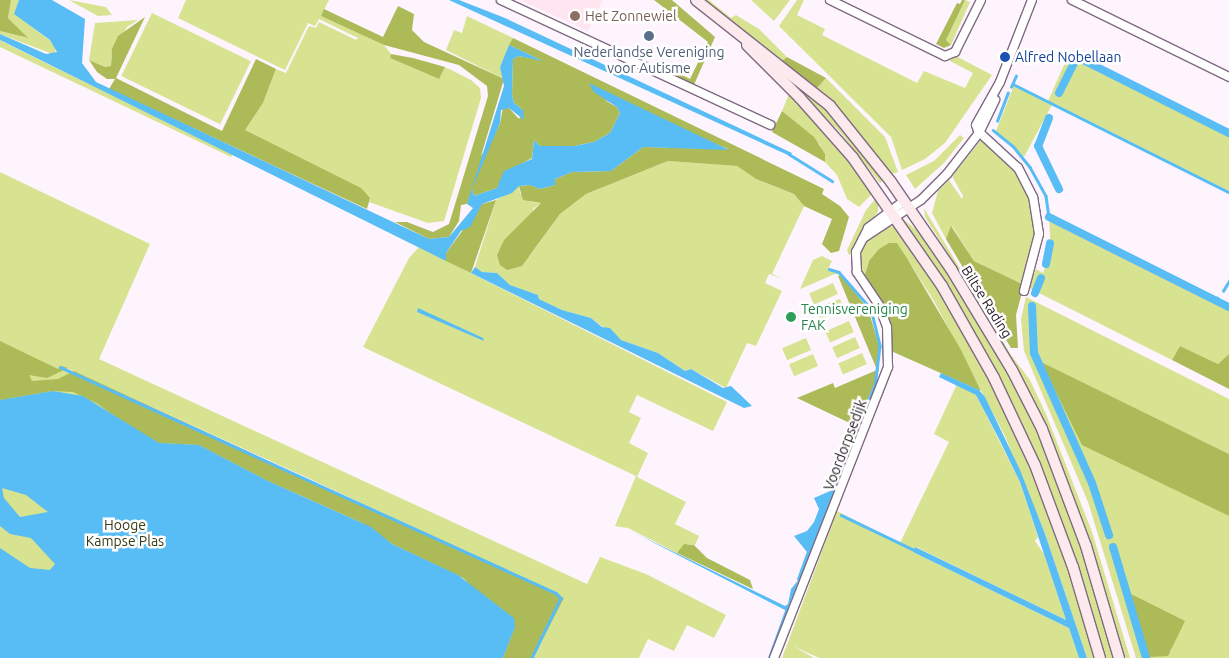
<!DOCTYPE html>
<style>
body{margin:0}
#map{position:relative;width:1229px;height:658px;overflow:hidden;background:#fdf4fe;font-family:Ubuntu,sans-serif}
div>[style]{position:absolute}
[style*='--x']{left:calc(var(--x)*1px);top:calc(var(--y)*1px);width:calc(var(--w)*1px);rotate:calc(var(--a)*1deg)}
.education>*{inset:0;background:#ffe5ef}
.green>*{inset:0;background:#d7e391;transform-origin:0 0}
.forest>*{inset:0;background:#adba58}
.water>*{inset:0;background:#58bcf5}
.stream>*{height:2.5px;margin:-1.25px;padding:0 1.25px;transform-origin:1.25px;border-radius:1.25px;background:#58bcf5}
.canal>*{height:8px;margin:-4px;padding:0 4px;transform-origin:4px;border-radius:4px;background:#58bcf5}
.roads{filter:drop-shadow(1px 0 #7f6a81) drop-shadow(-1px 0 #7f6a81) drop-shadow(0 1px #7f6a81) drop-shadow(0 -1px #7f6a81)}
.street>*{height:8px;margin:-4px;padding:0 4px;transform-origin:4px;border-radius:4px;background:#fff}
.secondary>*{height:10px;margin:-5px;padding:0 5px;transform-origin:5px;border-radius:5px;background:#fceaee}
.dots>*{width:14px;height:14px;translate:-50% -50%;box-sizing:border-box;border:2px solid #fff;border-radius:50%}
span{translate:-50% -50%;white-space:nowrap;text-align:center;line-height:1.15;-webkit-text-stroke:5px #fff;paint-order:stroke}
.education-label{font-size:14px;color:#785e54}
.left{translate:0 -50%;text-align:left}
.service-label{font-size:14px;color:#4e5e75}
.transit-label{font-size:14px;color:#164399}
.street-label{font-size:14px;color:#221a23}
.leisure-label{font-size:14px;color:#27864d}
.park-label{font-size:14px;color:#373c13}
</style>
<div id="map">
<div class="education">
<i style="clip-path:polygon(520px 0,603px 0,588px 31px)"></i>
</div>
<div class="green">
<i style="clip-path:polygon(11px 0,19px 0,15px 14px,56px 45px,55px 55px,0 34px,0 31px,27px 38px,8px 18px)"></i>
<i style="clip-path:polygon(69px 0,106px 7px,112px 15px,98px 16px)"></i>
<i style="clip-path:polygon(186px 0,329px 0,321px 16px,384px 45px,391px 54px,390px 58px,439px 79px,445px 67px,471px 80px,480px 88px,481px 98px,444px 221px,428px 223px,369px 202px,370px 198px,245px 130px,263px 103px,276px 69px,286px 73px,309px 26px,316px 28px,319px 22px,356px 40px,358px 38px,319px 19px,315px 26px,308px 23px,285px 70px,178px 18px)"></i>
<i style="clip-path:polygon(704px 0,709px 0,731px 18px,736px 15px,759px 29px,787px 57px,782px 61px)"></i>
<i style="clip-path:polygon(751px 0,790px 0,774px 21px)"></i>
<i style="clip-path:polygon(797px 0,804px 0,797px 15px,825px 29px,822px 35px,917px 83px,924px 71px,965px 88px,973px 73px,950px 61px,954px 55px,992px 75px,945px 143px,925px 159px,902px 170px,891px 137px,779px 26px)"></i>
<i style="clip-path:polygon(965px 0,970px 2px,951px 45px,946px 40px)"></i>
<i style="left:152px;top:13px;width:110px;height:70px;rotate:26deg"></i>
<i style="clip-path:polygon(467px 16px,513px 38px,500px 67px,504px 79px,446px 50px,454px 30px,462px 33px)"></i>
<i style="clip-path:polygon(138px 20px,127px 27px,111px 56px,111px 66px,105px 67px,89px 60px,95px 23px)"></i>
<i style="clip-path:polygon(0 40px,5px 43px,233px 154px,231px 157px,0 47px)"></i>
<i style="clip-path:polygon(761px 53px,827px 107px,885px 178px,880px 183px,841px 133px)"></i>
<i style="clip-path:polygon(1069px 54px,1229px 132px,1229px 191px,1053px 103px,1024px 157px,996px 131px,1014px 85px,1048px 101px)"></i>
<i style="clip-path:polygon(826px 78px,885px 137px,898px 172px,889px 175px,816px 89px)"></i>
<i style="clip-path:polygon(789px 94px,826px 130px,873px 193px,859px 207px,847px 199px,837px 175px,825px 162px,820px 145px,782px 111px)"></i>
<i style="clip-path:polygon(960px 135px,964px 138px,944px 163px,915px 189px,906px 175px,934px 161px)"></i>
<i style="clip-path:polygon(982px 139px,1016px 169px,1030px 198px,1036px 239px,1024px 285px,974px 261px,952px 226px,946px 239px,932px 213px,938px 191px,949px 180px,962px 199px,963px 196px,952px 176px)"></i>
<i style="clip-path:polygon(668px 161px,737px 166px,756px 179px,794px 194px,804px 206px,772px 274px,783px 279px,769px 274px,765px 283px,782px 291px,756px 346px,747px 343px,726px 388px,691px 369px,685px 371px,658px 353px,621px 340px,591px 318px,562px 310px,539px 299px,538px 295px,510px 285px,497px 273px,482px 272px,475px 267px,496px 200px,519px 186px,520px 193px,531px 202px,541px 203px,533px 209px,529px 257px,560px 214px,586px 194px)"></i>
<i style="clip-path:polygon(evenodd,0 172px,150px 244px,99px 359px,587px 584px,600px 557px,646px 574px,726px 615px,714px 638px,687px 625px,674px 651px,648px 639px,639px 658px,0 658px,0 172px,62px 366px,308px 478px,564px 598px,546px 632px,62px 366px)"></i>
<i style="clip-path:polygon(878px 196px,878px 212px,862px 230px,853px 253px,849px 255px,847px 250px,866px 210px)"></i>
<i style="clip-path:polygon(924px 208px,1011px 355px,1030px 380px,1046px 414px,1092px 532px,1130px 658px,1123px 658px,1079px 515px,993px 325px,925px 217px)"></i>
<i style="clip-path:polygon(1049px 218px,1229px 306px,1229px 354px,1218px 364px,1180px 346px,1172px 360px,1029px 288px,1036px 269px,1043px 273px,1051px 250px)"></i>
<i style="clip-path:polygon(903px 219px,918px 231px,972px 310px,1034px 419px,1079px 541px,1113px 658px,1105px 658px,1060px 514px,1025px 431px,1001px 382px)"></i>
<i style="clip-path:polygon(896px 226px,909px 240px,985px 368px,1024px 449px,1067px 564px,1095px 658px,1087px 658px,1045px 534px,1005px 436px,934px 301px,908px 260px,869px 261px,864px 278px,859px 255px,865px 239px,887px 227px)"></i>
<i style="clip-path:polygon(419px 247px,727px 402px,713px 431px,637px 395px,629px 412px,641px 418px,629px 443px,648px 453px,637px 477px,686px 502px,675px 524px,699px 536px,695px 545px,688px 544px,677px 553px,628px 528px,615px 526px,636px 476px,363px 347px,409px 258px)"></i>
<i style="clip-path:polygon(822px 256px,832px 261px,828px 269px,841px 275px,835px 274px,800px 289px,813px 260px)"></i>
<i style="left:833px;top:283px;width:12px;height:26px;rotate:66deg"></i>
<i style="clip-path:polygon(evenodd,1026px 297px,1229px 399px,1229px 454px,1042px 363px,1063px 404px,1201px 502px,1229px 516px,1229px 658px,1136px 658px,1088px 502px,1024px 351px,1021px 319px,1026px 297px,1130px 594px,1172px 651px,1148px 657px,1130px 594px)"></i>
<i style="left:840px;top:299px;width:12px;height:26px;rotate:70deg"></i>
<i style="left:849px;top:321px;width:12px;height:26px;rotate:66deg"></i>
<i style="left:855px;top:337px;width:12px;height:25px;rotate:66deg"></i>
<i style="left:806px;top:338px;width:13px;height:26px;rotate:67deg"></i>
<i style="left:862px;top:353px;width:12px;height:26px;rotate:66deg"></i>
<i style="left:813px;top:354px;width:13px;height:26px;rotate:67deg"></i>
<i style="clip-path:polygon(957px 384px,976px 395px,1020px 482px,1038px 537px,1035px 541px,1044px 554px,1066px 620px,916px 547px,913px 552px,1069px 628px,1079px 658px,819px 658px,793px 646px,814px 658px,782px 658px,837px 511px,900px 543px,949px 442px,934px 434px)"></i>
</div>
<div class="forest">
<i style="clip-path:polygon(0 0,11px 0,8px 18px,28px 38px,0 31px)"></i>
<i style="clip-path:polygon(654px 0,672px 0,715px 37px,693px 87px,666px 75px,669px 68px,690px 79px,708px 42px)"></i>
<i style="clip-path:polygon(962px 0,965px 0,946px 40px,951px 45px,944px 48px,936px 44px,957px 3px,960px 4px)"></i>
<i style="clip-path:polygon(398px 6px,414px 14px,412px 30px,424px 42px,504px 79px,481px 156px,500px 124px,503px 107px,509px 108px,519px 119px,523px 110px,514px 103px,512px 94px,513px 59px,519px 56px,541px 60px,509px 45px,513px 38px,824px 189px,822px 194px,840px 206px,849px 217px,839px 251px,831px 253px,822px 244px,832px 219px,804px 206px,794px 194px,756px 179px,737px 166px,668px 161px,586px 194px,560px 214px,522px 266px,507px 270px,500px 265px,497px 255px,504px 240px,541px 203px,523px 200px,519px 186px,530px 185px,540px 189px,555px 185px,555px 179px,572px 172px,611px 171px,643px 147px,728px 149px,604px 100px,617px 107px,620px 113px,610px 133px,594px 142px,574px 146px,540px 146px,534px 140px,532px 158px,523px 163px,497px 188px,474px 196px,472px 190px,467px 204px,461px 205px,459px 221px,449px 237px,429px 239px,395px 222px,407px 222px,433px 232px,449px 224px,488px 96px,487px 86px,459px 65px,384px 45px,321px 16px,324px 9px,383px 37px)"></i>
<i style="clip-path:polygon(145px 17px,116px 78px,222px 131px,256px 59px,276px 69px,263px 103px,245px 130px,361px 188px,370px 198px,367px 209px,109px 89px,115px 79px,107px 79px,97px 72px,89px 60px,105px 67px,111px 66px,112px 49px,118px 36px)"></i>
<i style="clip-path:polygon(391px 54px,413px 58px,445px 67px,439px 79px,390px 58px)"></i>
<i style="clip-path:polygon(787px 57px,826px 78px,816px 89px,782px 61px)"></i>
<i style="clip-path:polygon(782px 111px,814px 137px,825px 154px,825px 162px,772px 132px)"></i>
<i style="clip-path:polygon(496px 200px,471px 273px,446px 261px,446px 253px,482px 204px)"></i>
<i style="clip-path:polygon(951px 226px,974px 261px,1024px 285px,1016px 315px,1018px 348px,1011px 348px,946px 239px)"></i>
<i style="clip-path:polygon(889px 243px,897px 243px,908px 260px,960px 348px,981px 391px,891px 351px,891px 337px,864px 278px,869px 261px,879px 249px)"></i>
<i style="clip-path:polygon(841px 275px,868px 309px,879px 345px,879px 369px,876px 380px,856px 426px,797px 398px,833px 383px,835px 388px,877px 370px,838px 276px)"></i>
<i style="clip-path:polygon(0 341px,58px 369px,62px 366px,68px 368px,47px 378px,29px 375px,32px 381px,58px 379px,74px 371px,564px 598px,533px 658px,503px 658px,515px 627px,501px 608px,479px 594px,463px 578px,392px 544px,362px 523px,268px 481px,199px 445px,159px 443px,136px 432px,98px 404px,73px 392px,53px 391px,0 400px)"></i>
<i style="clip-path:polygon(1180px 346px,1218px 364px,1229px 354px,1229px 389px,1172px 360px)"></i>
<i style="clip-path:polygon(1041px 362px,1229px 454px,1229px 516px,1082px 445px)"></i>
<i style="clip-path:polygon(684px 544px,694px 545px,707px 558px,750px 580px,753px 589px,677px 553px)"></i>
<i style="clip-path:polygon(1129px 593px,1185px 621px,1168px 656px,1148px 657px)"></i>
</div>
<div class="water">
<i style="clip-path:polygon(19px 0,52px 0,85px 19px,82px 63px,96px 82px,429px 239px,449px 237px,473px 208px,467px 204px,504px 86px,500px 67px,509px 45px,543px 61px,519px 56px,513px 59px,512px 94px,514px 103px,523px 110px,524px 120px,509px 108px,501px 110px,500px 123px,472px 189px,474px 196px,497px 188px,504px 171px,532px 159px,534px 140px,540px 146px,574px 146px,594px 142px,610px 133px,620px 113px,617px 107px,594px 92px,589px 83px,729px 150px,643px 147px,611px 171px,572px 172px,555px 179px,555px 185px,540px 189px,530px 185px,519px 186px,512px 193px,482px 204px,470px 227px,461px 231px,446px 253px,446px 261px,0 40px,0 34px,46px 54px,57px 52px,50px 40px,14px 14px)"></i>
<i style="clip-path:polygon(449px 0,459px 0,505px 18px,792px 153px,790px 156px)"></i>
<i style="clip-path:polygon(475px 267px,482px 272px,497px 273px,510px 285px,538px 295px,539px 299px,562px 310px,591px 318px,602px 327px,610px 328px,621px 340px,658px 353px,685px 371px,691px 369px,723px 388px,731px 386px,752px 406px,744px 408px,471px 273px)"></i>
<i style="clip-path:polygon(418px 308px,483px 338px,484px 341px,417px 312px)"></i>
<i style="clip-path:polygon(941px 373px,979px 390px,985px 397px,1020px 470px,1045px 534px,1087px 658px,1079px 658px,1069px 628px,913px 552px,915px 547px,1066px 620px,1020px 482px,1000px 441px,976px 395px,939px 377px)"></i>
<i style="clip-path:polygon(evenodd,53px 391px,83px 396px,159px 443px,199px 445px,268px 481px,371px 527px,392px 544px,458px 575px,514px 618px,515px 627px,503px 658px,0 658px,0 548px,30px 568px,50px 570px,55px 564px,31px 538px,10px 534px,0 526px,0 400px,53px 391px,2px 488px,26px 495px,48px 512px,20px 517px,4px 498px,2px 488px)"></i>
<i style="clip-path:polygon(837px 488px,834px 496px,808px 560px,807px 552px,794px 536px,807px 531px,814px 522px,819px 509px,814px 498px)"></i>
<i style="clip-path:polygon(635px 533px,785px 606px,788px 604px,791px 589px,800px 578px,787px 610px,785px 610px)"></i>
</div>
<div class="stream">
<i style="--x:1013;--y:84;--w:241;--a:26.6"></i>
<i style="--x:1011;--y:87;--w:12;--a:-66"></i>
<i style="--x:997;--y:121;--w:30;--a:-69"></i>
<i style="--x:993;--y:130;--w:26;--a:39"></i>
<i style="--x:1013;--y:146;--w:27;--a:51"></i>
<i style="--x:1030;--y:167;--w:33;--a:61"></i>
<i style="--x:1046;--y:196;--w:21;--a:82"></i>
<i style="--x:789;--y:154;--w:51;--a:32.1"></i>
<i style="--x:829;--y:269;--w:10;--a:17"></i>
<i style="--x:839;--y:272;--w:41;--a:48.9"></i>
<i style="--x:866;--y:303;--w:12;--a:59"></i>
<i style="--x:872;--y:313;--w:34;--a:76"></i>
<i style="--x:880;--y:346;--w:39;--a:97"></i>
<i style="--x:875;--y:385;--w:114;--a:111.6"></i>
<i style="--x:1223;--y:291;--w:12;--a:-59"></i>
<i style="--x:1215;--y:300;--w:3;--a:-45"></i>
<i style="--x:60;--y:367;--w:545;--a:24.5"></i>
<i style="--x:556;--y:593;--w:7;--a:45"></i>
<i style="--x:561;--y:598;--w:67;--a:115.8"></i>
<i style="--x:841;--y:515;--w:81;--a:25.6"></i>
<i style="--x:798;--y:579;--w:29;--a:-70"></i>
<i style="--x:769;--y:658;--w:53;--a:-70.2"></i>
</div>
<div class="canal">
<i style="--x:1059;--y:93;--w:40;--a:-63.4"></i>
<i style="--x:1077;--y:57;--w:170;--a:26.6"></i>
<i style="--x:1049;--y:118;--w:30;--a:111"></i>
<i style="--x:1038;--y:146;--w:48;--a:64"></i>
<i style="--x:1049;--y:217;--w:201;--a:26.6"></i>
<i style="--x:1046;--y:264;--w:21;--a:-79"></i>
<i style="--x:1035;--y:293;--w:16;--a:-68"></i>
<i style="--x:1032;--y:306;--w:47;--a:87.6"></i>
<i style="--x:1034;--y:353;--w:142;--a:66"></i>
<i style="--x:1092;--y:483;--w:55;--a:71.9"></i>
<i style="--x:1113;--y:547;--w:116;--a:73.4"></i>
</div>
<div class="roads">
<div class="street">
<i style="--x:501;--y:0;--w:297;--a:24.9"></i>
<i style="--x:830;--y:0;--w:128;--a:26"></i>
<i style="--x:945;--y:56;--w:11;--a:-22"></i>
<i style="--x:955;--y:52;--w:58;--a:-63.4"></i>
<i style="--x:1072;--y:0;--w:175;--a:26.1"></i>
<i style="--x:865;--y:237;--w:67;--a:-33.5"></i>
<i style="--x:921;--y:200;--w:37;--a:-45"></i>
<i style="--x:947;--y:174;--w:52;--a:-52"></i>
<i style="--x:979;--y:133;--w:37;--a:-64"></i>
<i style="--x:1024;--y:291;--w:59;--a:-75.3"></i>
<i style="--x:1039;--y:234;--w:37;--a:-99"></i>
<i style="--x:1033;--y:197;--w:33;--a:-117"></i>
<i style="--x:1018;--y:168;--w:54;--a:-137.2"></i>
<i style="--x:978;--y:131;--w:6;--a:-108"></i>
<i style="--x:976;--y:125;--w:49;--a:-60.8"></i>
<i style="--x:1000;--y:82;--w:88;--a:-68.7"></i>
<i style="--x:774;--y:658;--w:313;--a:-68.6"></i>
<i style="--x:888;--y:367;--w:40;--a:-91.4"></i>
<i style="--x:887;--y:327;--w:23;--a:-110"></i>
<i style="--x:879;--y:305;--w:40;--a:-124"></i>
<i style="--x:857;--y:272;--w:20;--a:-93"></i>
<i style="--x:856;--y:252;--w:27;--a:-63"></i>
<i style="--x:868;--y:228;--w:45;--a:-36.9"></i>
</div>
<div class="secondary">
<i style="--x:696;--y:0;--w:171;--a:38.3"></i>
<i style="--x:830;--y:106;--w:97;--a:51.2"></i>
<i style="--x:891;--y:182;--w:106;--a:55.4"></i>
<i style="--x:951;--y:269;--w:118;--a:58.9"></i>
<i style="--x:1012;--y:370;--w:66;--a:63"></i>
<i style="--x:1042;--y:429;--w:125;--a:69.4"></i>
<i style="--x:1086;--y:546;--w:117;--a:73.6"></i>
<i style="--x:747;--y:45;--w:75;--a:45"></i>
<i style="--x:800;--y:98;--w:80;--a:48.5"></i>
<i style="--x:853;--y:158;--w:156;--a:55.2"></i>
<i style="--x:942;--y:286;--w:106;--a:60.5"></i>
<i style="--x:994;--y:378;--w:96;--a:64.8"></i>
<i style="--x:1035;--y:465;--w:109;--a:69.6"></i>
<i style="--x:1073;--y:567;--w:95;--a:73.5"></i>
</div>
</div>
<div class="dots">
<i style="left:575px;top:16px;background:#8d6e63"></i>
<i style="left:649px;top:36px;background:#5c6f8a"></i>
<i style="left:1005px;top:57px;background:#1a4fb4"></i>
<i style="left:791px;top:317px;background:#2e9e5b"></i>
</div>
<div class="education-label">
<span class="left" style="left:585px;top:16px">Het Zonnewiel</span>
</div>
<div class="service-label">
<span style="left:649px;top:60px">Nederlandse Vereniging<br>voor Autisme</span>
</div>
<div class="transit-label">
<span class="left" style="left:1015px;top:57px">Alfred Nobellaan</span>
</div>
<div class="street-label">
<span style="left:987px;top:302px;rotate:58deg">Biltse Rading</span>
<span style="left:845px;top:445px;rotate:-69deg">Voordorpsedijk</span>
</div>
<div class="leisure-label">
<span class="left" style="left:801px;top:317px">Tennisvereniging<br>FAK</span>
</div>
<div class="park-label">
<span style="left:125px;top:533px">Hooge<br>Kampse Plas</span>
</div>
</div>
